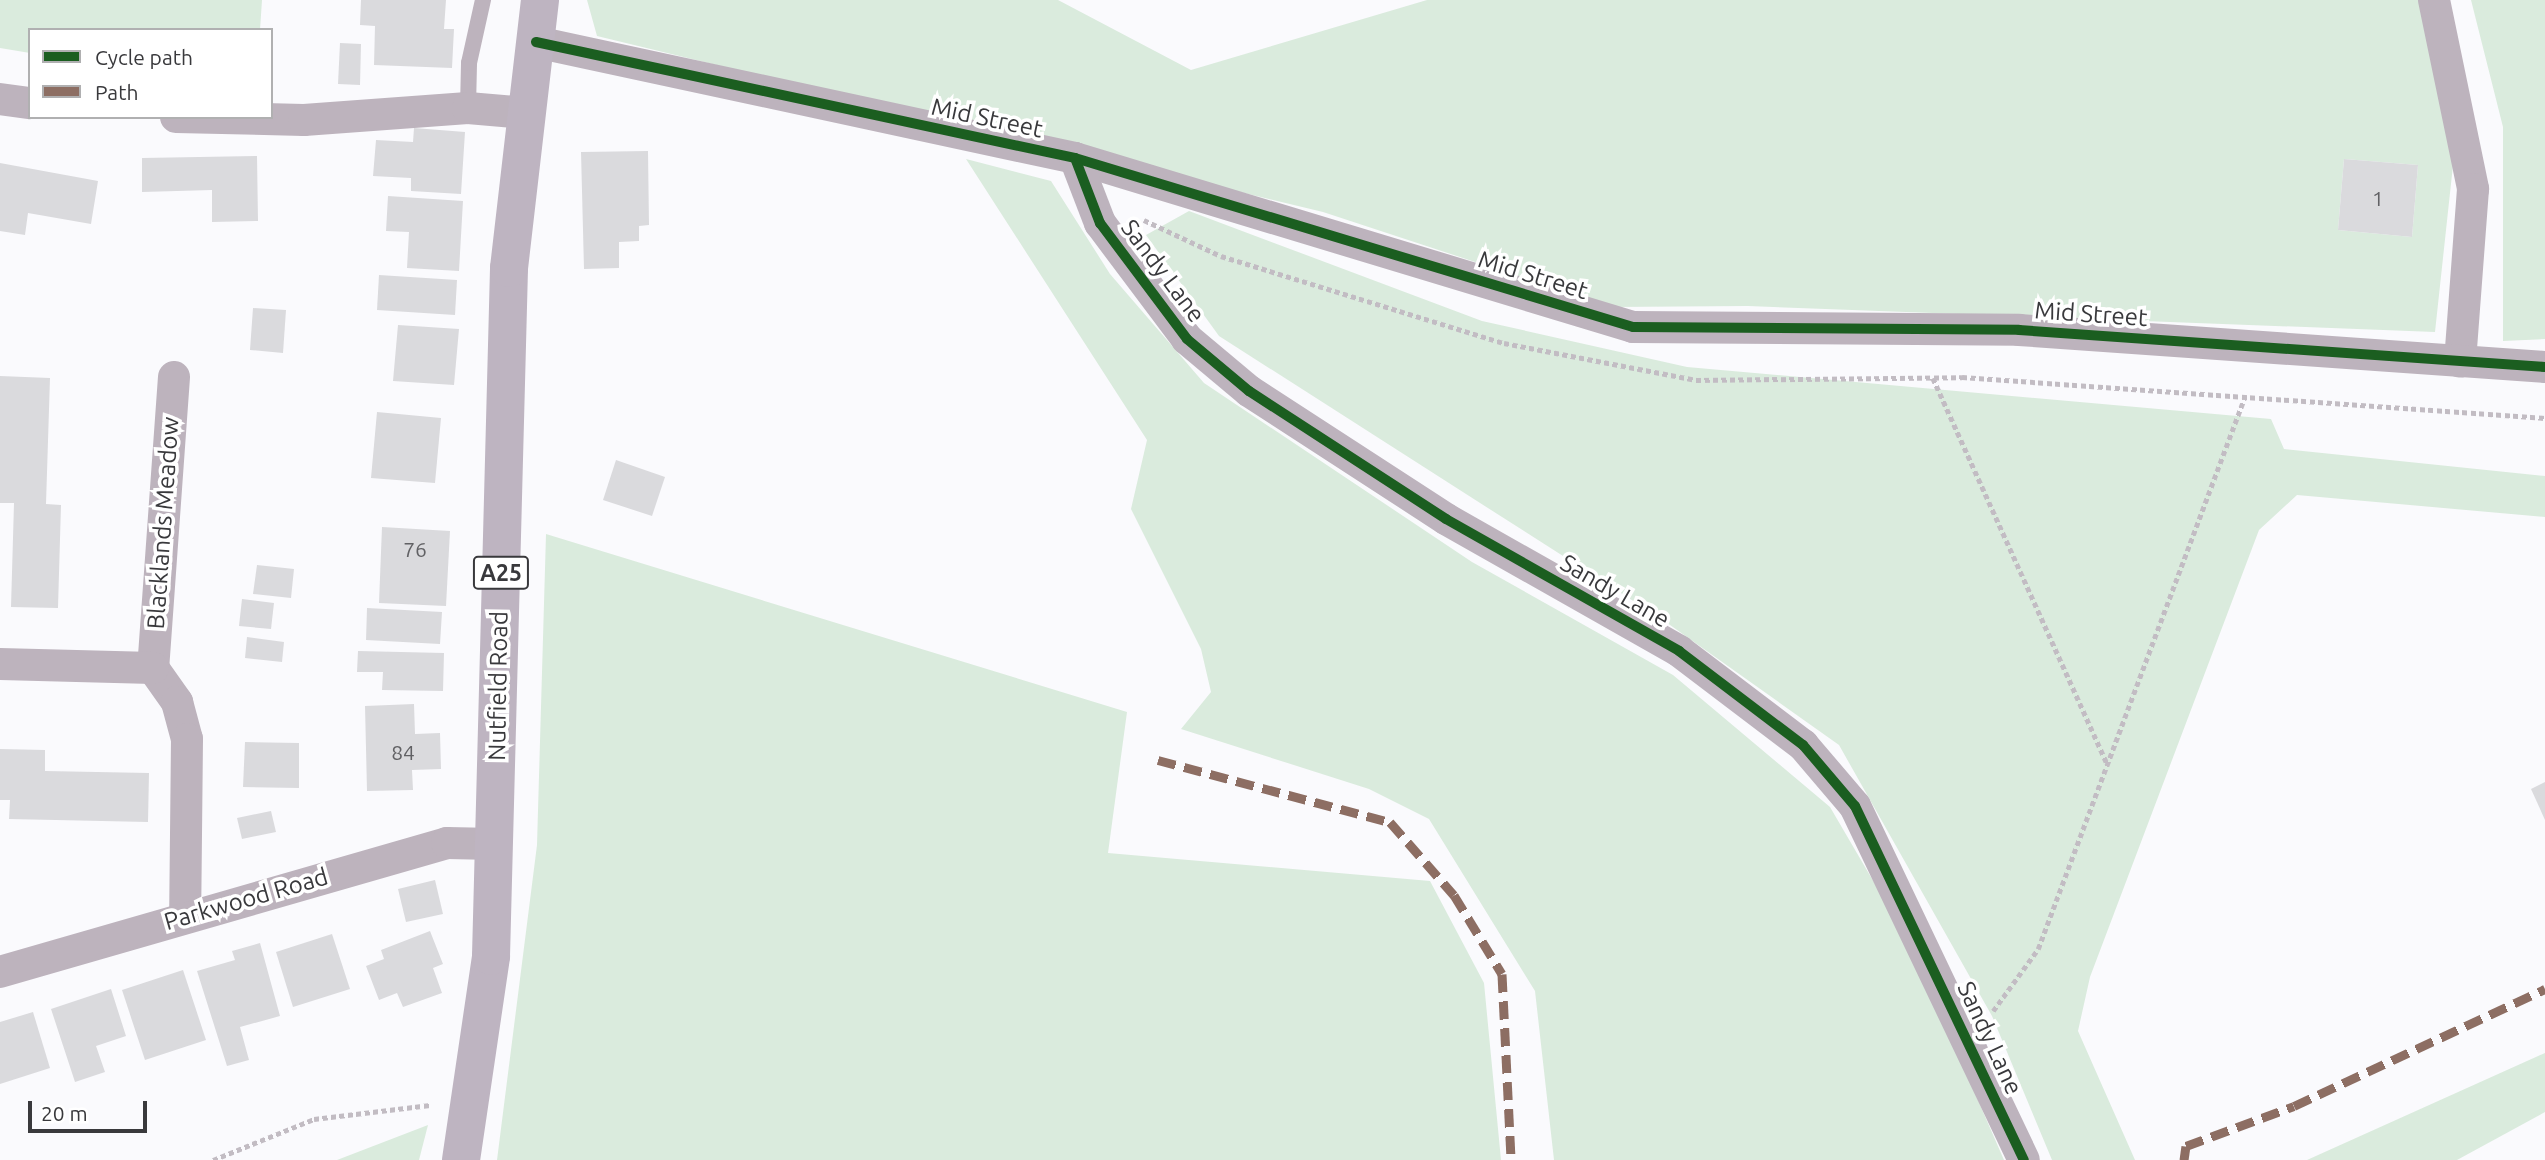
<!DOCTYPE html>
<style>
body{margin:0}
#map{position:relative;width:2545px;height:1160px;overflow:hidden;background:#fafafd;font-family:Ubuntu,sans-serif}
div>[style]{position:absolute}
.green>*{inset:0;background:#daebdd}
.building>*{inset:0;background:#dadadd}
.path>*{height:4.5px;margin-top:-2.25px;transform-origin:0;background:repeating-linear-gradient(90deg,#c2bcc3 0 5px,transparent 0 8.5px)}
.lane>*{height:16px;margin:-8px;padding:0 8px;transform-origin:8px;border-radius:8px;background:#bdb3bd}
.street>*{height:32px;margin:-16px;padding:0 16px;transform-origin:16px;border-radius:16px;background:#bdb3bd}
.primary>*{height:38px;margin:-19px;padding:0 19px;transform-origin:19px;border-radius:19px;background:#beb4c1}
.quiet>*{height:9px;margin-top:-4.5px;transform-origin:0;background:repeating-linear-gradient(90deg,#8d6e63 0 18px,transparent 0 27px)}
.cycleway>*{height:10px;margin:-5px;padding:0 5px;transform-origin:5px;border-radius:5px;background:#1b5e20}
span{translate:-50% -50%;white-space:nowrap;text-align:center;line-height:1.15;-webkit-text-stroke:7px #fff;paint-order:stroke}
.number-label{font-size:21px;color:#616164}
.number-label span{-webkit-text-stroke-width:0}
.shield-label span{padding:2px 5px;background:#fff;border:2px solid;border-radius:5px;-webkit-text-stroke-width:0}
.shield-label{font-size:23px;color:#39393c;font-weight:700}
.street-label{font-size:24px;color:#39393c}
.legend{position:absolute;left:28px;top:28px;width:245px;height:91px;box-sizing:border-box;background:#fff;border:2px solid #b0b0b1;margin:0;padding:9px 12px;list-style:none;font-size:21px;color:#39393c}
.legend li{display:flex;align-items:center;gap:14px;height:35px}
.legend b{width:35px;border:2px solid #b0b0b1}
.scale{position:absolute;left:28px;top:1101px;width:119px;height:32px;box-sizing:border-box;border:4px solid #39393c;border-top:0;padding-left:9px;font-size:21px;line-height:24px;white-space:nowrap;color:#39393c;-webkit-text-stroke:5px #fff;paint-order:stroke}
</style>
<div id="map">
<div class="green">
<i style="clip-path:polygon(0 0,262px 0,260px 30px,30px 30px,30px 53px,0 48px)"></i>
<i style="clip-path:polygon(evenodd,587px 0,1058px 0,1191px 70px,1427px 0,2420px 0,2454px 156px,2435px 332px,1748px 306px,1612px 307px,1323px 212px,597px 36px,587px 0,2344px 159px,2418px 165px,2412px 237px,2338px 230px,2344px 159px)"></i>
<i style="clip-path:polygon(2471px 0,2545px 0,2545px 339px,2503px 341px,2503px 127px)"></i>
<i style="clip-path:polygon(966px 159px,1051px 181px,1110px 274px,1204px 383px,1472px 562px,1673px 675px,1830px 807px,1910px 944px,2004px 1160px,1554px 1160px,1535px 991px,1429px 819px,1369px 789px,1181px 729px,1211px 692px,1201px 649px,1131px 509px,1147px 440px)"></i>
<i style="clip-path:polygon(1189px 211px,1482px 321px,1687px 367px,2271px 419px,2284px 449px,2545px 476px,2545px 517px,2297px 495px,2259px 530px,2090px 977px,2078px 1031px,2135px 1160px,2052px 1160px,1992px 1016px,1839px 745px,1663px 620px,1219px 336px,1146px 235px)"></i>
<i style="clip-path:polygon(546px 534px,1127px 712px,1108px 853px,1430px 881px,1484px 983px,1501px 1160px,497px 1160px,537px 845px)"></i>
<i style="clip-path:polygon(2545px 1053px,2545px 1112px,2457px 1160px,2307px 1160px)"></i>
<i style="clip-path:polygon(428px 1125px,419px 1160px,337px 1160px)"></i>
</div>
<div class="building">
<i style="clip-path:polygon(361px 0,446px 0,444px 29px,454px 29px,452px 68px,374px 65px,375px 26px,360px 25px)"></i>
<i style="clip-path:polygon(340px 43px,361px 44px,360px 85px,338px 84px)"></i>
<i style="clip-path:polygon(414px 128px,465px 132px,461px 194px,411px 191px,411px 178px,373px 176px,376px 140px,413px 142px)"></i>
<i style="clip-path:polygon(648px 151px,649px 225px,639px 226px,639px 241px,619px 242px,619px 268px,584px 269px,581px 152px)"></i>
<i style="clip-path:polygon(257px 156px,258px 221px,212px 222px,212px 190px,142px 192px,142px 158px)"></i>
<i style="clip-path:polygon(2344px 159px,2418px 165px,2412px 237px,2338px 230px)"></i>
<i style="clip-path:polygon(0 163px,98px 181px,91px 224px,28px 213px,25px 235px,0 231px)"></i>
<i style="clip-path:polygon(388px 196px,463px 201px,459px 271px,407px 268px,409px 232px,386px 231px)"></i>
<i style="clip-path:polygon(379px 275px,457px 280px,455px 315px,377px 310px)"></i>
<i style="clip-path:polygon(253px 308px,286px 310px,283px 353px,250px 350px)"></i>
<i style="clip-path:polygon(398px 325px,459px 329px,454px 385px,393px 381px)"></i>
<i style="clip-path:polygon(0 376px,50px 378px,46px 504px,61px 505px,58px 608px,11px 607px,14px 503px,0 503px)"></i>
<i style="clip-path:polygon(377px 412px,441px 418px,435px 483px,371px 478px)"></i>
<i style="clip-path:polygon(616px 460px,665px 477px,652px 516px,603px 500px)"></i>
<i style="clip-path:polygon(382px 527px,450px 531px,446px 606px,379px 603px)"></i>
<i style="clip-path:polygon(257px 565px,294px 569px,291px 598px,253px 594px)"></i>
<i style="clip-path:polygon(242px 599px,274px 603px,271px 629px,239px 626px)"></i>
<i style="clip-path:polygon(367px 608px,442px 612px,440px 644px,366px 640px)"></i>
<i style="clip-path:polygon(247px 637px,284px 642px,282px 662px,245px 658px)"></i>
<i style="clip-path:polygon(358px 651px,444px 653px,443px 691px,382px 690px,383px 672px,357px 672px)"></i>
<i style="clip-path:polygon(414px 704px,415px 734px,440px 733px,441px 769px,412px 770px,413px 790px,367px 791px,365px 706px)"></i>
<i style="clip-path:polygon(245px 742px,299px 743px,299px 788px,243px 787px)"></i>
<i style="clip-path:polygon(0 749px,45px 750px,45px 771px,149px 773px,148px 822px,9px 819px,10px 800px,0 800px)"></i>
<i style="clip-path:polygon(2545px 782px,2545px 820px,2531px 789px)"></i>
<i style="clip-path:polygon(271px 811px,276px 832px,242px 839px,237px 818px)"></i>
<i style="clip-path:polygon(435px 880px,443px 914px,406px 922px,398px 889px)"></i>
<i style="clip-path:polygon(430px 931px,443px 964px,433px 968px,442px 993px,403px 1007px,397px 993px,379px 1000px,366px 966px,384px 959px,381px 950px)"></i>
<i style="clip-path:polygon(332px 934px,350px 989px,293px 1007px,276px 952px)"></i>
<i style="clip-path:polygon(260px 943px,280px 1016px,240px 1027px,249px 1060px,227px 1066px,197px 971px,235px 960px,232px 951px)"></i>
<i style="clip-path:polygon(183px 970px,206px 1040px,145px 1060px,122px 990px)"></i>
<i style="clip-path:polygon(111px 989px,126px 1036px,96px 1046px,105px 1072px,75px 1082px,51px 1009px)"></i>
<i style="clip-path:polygon(33px 1012px,50px 1068px,0 1084px,0 1022px)"></i>
</div>
<div class="path">
<i style="left:1144px;top:220px;width:85px;rotate:25.1deg"></i>
<i style="left:1221px;top:256px;width:296px;rotate:17.1deg"></i>
<i style="left:1504px;top:343px;width:196px;rotate:10.9deg"></i>
<i style="left:1696px;top:380px;width:266px;rotate:-0.6deg"></i>
<i style="left:1962px;top:377px;width:584px;rotate:4.02deg"></i>
<i style="left:1933px;top:378px;width:423px;rotate:65.7deg"></i>
<i style="left:1993px;top:1011px;width:77px;rotate:-54deg"></i>
<i style="left:2038px;top:949px;width:587px;rotate:-69.47deg"></i>
<i style="left:213px;top:1160px;width:109px;rotate:-22.1deg"></i>
<i style="left:314px;top:1119px;width:117px;rotate:-6.9deg"></i>
</div>
<div class="lane">
<i style="left:468px;top:108px;width:45px;rotate:-88.7deg"></i>
<i style="left:469px;top:63px;width:65px;rotate:-77.5deg"></i>
</div>
<div class="street">
<i style="left:2434px;top:0;width:193px;rotate:78.3deg"></i>
<i style="left:2473px;top:189px;width:173px;rotate:94.3deg"></i>
<i style="left:536px;top:42px;width:551px;rotate:12.15deg"></i>
<i style="left:1075px;top:158px;width:583px;rotate:16.85deg"></i>
<i style="left:1633px;top:327px;width:386px;rotate:0.4deg"></i>
<i style="left:2019px;top:330px;width:527px;rotate:4.02deg"></i>
<i style="left:0;top:99px;width:30px;rotate:8deg"></i>
<i style="left:176px;top:117px;width:128px;rotate:1.3deg"></i>
<i style="left:304px;top:120px;width:164px;rotate:-4.2deg"></i>
<i style="left:468px;top:108px;width:58px;rotate:4.9deg"></i>
<i style="left:1075px;top:158px;width:70px;rotate:69deg"></i>
<i style="left:1100px;top:223px;width:145px;rotate:53.1deg"></i>
<i style="left:1187px;top:339px;width:81px;rotate:40deg"></i>
<i style="left:1249px;top:391px;width:235px;rotate:33deg"></i>
<i style="left:1446px;top:519px;width:268px;rotate:29.5deg"></i>
<i style="left:1679px;top:651px;width:156px;rotate:37.2deg"></i>
<i style="left:1803px;top:745px;width:80px;rotate:49.6deg"></i>
<i style="left:1855px;top:806px;width:392px;rotate:64.5deg"></i>
<i style="left:174px;top:377px;width:292px;rotate:94.1deg"></i>
<i style="left:153px;top:668px;width:42px;rotate:54.8deg"></i>
<i style="left:177px;top:702px;width:38px;rotate:75deg"></i>
<i style="left:187px;top:739px;width:177px;rotate:90.6deg"></i>
<i style="left:0;top:664px;width:153px;rotate:1.5deg"></i>
<i style="left:0;top:972px;width:465px;rotate:-16.1deg"></i>
<i style="left:447px;top:843px;width:48px;rotate:1.2deg"></i>
</div>
<div class="primary">
<i style="left:461px;top:1160px;width:206px;rotate:-81.6deg"></i>
<i style="left:491px;top:956px;width:688px;rotate:-88.5deg"></i>
<i style="left:509px;top:268px;width:270px;rotate:-83.4deg"></i>
</div>
<div class="quiet">
<i style="left:1158px;top:760px;width:240px;rotate:15deg"></i>
<i style="left:1390px;top:822px;width:97px;rotate:48.8deg"></i>
<i style="left:1454px;top:895px;width:92px;rotate:58.7deg"></i>
<i style="left:1502px;top:974px;width:186px;rotate:87.2deg"></i>
<i style="left:2184px;top:1160px;width:14px;rotate:-82deg"></i>
<i style="left:2186px;top:1146px;width:115px;rotate:-20.3deg"></i>
<i style="left:2294px;top:1106px;width:277px;rotate:-25deg"></i>
</div>
<div class="cycleway">
<i style="left:536px;top:42px;width:551px;rotate:12.15deg"></i>
<i style="left:1075px;top:158px;width:583px;rotate:16.85deg"></i>
<i style="left:1633px;top:327px;width:386px;rotate:0.4deg"></i>
<i style="left:2019px;top:330px;width:527px;rotate:4.02deg"></i>
<i style="left:1075px;top:158px;width:70px;rotate:69deg"></i>
<i style="left:1100px;top:223px;width:145px;rotate:53.1deg"></i>
<i style="left:1187px;top:339px;width:81px;rotate:40deg"></i>
<i style="left:1249px;top:391px;width:235px;rotate:33deg"></i>
<i style="left:1446px;top:519px;width:268px;rotate:29.5deg"></i>
<i style="left:1679px;top:651px;width:156px;rotate:37.2deg"></i>
<i style="left:1803px;top:745px;width:80px;rotate:49.6deg"></i>
<i style="left:1855px;top:806px;width:392px;rotate:64.5deg"></i>
</div>
<div class="number-label">
<span style="left:2378px;top:198px">1</span>
<span style="left:415px;top:549px">76</span>
<span style="left:403px;top:752px">84</span>
</div>
<div class="shield-label">
<span style="left:501px;top:573px">A25</span>
</div>
<div class="street-label">
<span style="left:987px;top:118px;rotate:12deg">Mid Street</span>
<span style="left:1163px;top:271px;rotate:53deg">Sandy Lane</span>
<span style="left:1533px;top:275px;rotate:17deg">Mid Street</span>
<span style="left:2091px;top:314px;rotate:4deg">Mid Street</span>
<span style="left:163px;top:523px;rotate:-86deg">Blacklands Meadow</span>
<span style="left:1615px;top:591px;rotate:30deg">Sandy Lane</span>
<span style="left:498px;top:686px;rotate:-89deg">Nutfield Road</span>
<span style="left:246px;top:899px;rotate:-16deg">Parkwood Road</span>
<span style="left:1990px;top:1038px;rotate:65deg">Sandy Lane</span>
</div>
<ul class="legend">
<li><b style="height:9px;background:#1b5e20"></b>Cycle path</li>
<li><b style="height:9px;background:#8d6e63"></b>Path</li>
</ul>
<div class="scale">20 m</div>
</div>
